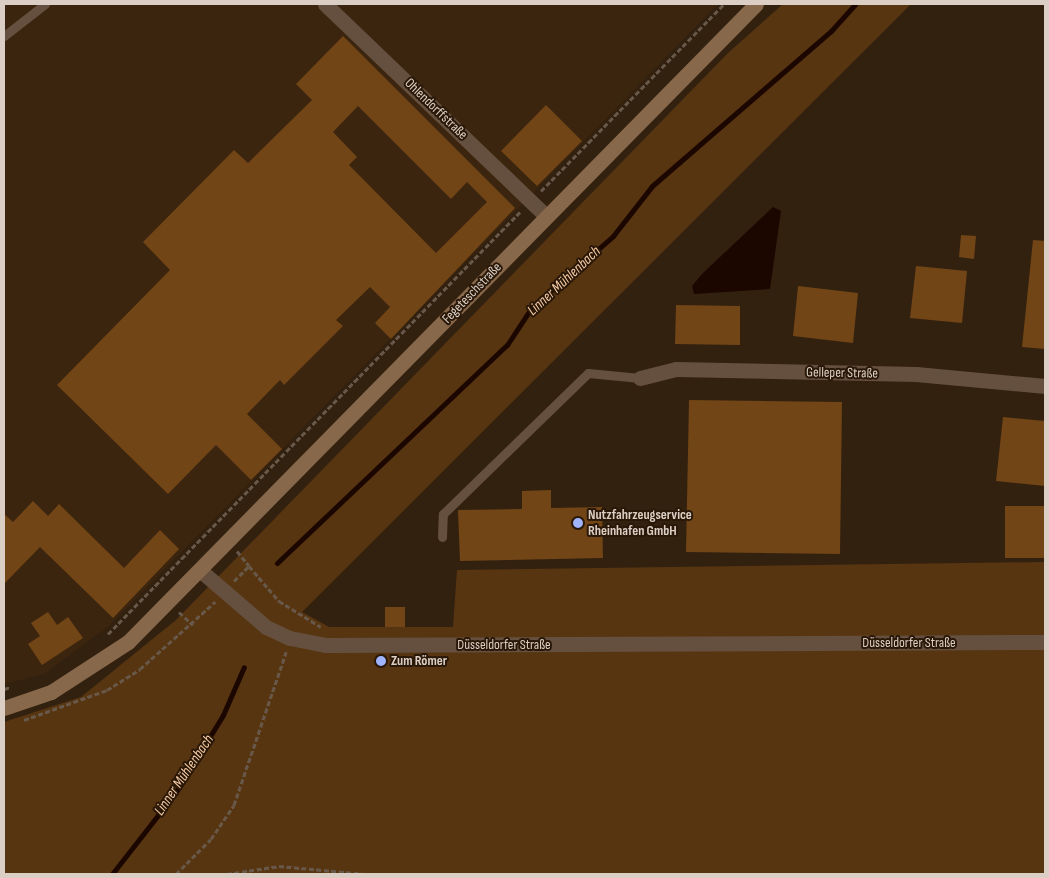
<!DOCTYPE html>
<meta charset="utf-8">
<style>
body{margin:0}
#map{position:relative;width:1049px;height:878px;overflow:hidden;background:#332110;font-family:"Sofia Sans Condensed",sans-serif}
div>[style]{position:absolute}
.built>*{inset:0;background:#3c250e}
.green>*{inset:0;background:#583511}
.water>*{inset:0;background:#1b0600}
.stream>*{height:5px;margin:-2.5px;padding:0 2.5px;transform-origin:2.5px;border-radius:2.5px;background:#1b0600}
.building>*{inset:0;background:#714515}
.path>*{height:3px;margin-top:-1.5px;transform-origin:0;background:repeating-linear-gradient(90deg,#685849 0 5px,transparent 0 7.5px)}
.lane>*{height:9px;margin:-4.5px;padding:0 4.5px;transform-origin:4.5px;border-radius:4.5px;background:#65503f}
.street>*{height:15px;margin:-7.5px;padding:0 7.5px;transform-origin:7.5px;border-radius:7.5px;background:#65503f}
.secondary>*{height:15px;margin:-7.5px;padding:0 7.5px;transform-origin:7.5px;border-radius:7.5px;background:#88684b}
.dots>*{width:14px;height:14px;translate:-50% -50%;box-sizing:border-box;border:2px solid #291707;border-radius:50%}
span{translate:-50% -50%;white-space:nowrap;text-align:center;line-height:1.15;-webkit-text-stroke:4px #291707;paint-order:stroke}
.street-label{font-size:14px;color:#dbcfc5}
.poi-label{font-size:14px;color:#dbcfc5;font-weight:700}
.left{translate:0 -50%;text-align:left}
.water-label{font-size:15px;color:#f7cca6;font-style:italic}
.frame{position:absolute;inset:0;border:5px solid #dbcfc5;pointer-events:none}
</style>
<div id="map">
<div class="built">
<i style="clip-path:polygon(4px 4px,718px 4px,109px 626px,44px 674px,4px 684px)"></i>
</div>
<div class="green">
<i style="clip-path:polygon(783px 4px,911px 4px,302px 612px,329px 627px,453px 627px,457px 570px,1045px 562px,1045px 874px,4px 874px,4px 722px,81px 697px,176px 620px,728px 53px)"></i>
</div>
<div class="water">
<i style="clip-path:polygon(773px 207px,781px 211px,770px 289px,694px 294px,692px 286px,702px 274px)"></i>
</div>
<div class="stream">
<i style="left:277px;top:563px;width:317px;rotate:-43.5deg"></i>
<i style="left:507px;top:345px;width:45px;rotate:-56.7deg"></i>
<i style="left:532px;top:307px;width:108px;rotate:-41.2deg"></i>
<i style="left:613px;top:236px;width:63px;rotate:-52deg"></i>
<i style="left:652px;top:186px;width:237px;rotate:-40.9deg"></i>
<i style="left:831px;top:31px;width:36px;rotate:-48deg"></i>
<i style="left:112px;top:874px;width:104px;rotate:-52deg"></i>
<i style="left:176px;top:792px;width:90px;rotate:-58.6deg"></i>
<i style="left:223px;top:715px;width:52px;rotate:-66.4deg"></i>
</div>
<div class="building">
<i style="clip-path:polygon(evenodd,343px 36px,515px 208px,391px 339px,375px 323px,390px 307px,370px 287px,336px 320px,343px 326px,284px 385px,280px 380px,247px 414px,282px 449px,251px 480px,216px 445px,168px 494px,57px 385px,170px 270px,143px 242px,234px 150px,248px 163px,312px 100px,296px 84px,343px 36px,358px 106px,451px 199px,467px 182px,487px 202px,436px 253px,349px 165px,357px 157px,333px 132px,358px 106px)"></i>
<i style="clip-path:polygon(546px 105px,582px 141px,537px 186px,501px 151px)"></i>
<i style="clip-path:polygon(961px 235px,976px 236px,974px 259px,959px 257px)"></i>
<i style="clip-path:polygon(1033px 240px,1045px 241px,1045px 349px,1022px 347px)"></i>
<i style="clip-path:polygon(916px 266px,967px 271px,962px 323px,910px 318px)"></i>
<i style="clip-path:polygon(798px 286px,858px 293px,853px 343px,793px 336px)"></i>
<i style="clip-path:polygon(676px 305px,740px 306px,740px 345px,675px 344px)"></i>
<i style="clip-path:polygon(689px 400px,842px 402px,840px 554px,686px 552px)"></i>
<i style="clip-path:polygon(1003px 417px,1045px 421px,1045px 486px,996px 481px)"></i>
<i style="clip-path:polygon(551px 490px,551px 508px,602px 507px,603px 558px,460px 561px,458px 510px,522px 509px,522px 491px)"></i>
<i style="clip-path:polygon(33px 501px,48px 516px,59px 504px,124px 568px,160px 530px,179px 549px,113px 618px,40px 547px,4px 584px,4px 514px,13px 522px)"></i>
<i style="clip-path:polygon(1005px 506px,1045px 506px,1045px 558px,1005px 558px)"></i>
<i style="clip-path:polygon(385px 607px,405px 607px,405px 627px,385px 627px)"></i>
<i style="clip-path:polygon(48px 612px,57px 625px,68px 617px,83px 638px,42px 665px,28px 644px,40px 636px,31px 623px)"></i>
</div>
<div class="path">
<i style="left:541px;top:191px;width:262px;rotate:-45.6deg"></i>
<i style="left:237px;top:551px;width:19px;rotate:51deg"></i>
<i style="left:234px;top:581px;width:21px;rotate:-45deg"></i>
<i style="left:249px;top:566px;width:46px;rotate:49.4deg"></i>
<i style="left:279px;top:601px;width:49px;rotate:31.8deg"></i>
<i style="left:179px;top:612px;width:19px;rotate:43deg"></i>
<i style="left:108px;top:634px;width:591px;rotate:-45.69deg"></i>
<i style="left:4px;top:689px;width:7px;rotate:-16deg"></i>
<i style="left:24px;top:720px;width:88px;rotate:-19.9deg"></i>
<i style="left:107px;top:690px;width:39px;rotate:-32deg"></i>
<i style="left:140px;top:669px;width:101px;rotate:-41.8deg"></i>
<i style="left:176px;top:874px;width:49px;rotate:-45deg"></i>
<i style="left:211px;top:839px;width:41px;rotate:-55.9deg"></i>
<i style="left:234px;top:805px;width:162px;rotate:-71.2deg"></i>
<i style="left:227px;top:874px;width:53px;rotate:-8.7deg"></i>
<i style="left:279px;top:866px;width:87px;rotate:5.3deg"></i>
</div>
<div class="lane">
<i style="left:4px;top:36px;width:52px;rotate:-38deg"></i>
<i style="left:442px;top:537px;width:23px;rotate:-88deg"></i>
<i style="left:443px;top:514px;width:202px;rotate:-44.2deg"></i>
<i style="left:588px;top:373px;width:52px;rotate:5.5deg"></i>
</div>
<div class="street">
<i style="left:325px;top:4px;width:306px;rotate:43.8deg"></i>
<i style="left:640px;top:378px;width:37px;rotate:-14deg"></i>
<i style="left:676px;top:369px;width:240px;rotate:1.2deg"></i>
<i style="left:916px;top:374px;width:130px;rotate:5.3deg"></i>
<i style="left:201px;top:571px;width:86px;rotate:40.7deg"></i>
<i style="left:266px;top:627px;width:26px;rotate:25deg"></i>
<i style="left:290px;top:638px;width:37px;rotate:11deg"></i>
<i style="left:326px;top:645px;width:719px;rotate:-0.24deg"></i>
</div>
<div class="secondary">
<i style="left:4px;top:708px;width:50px;rotate:-18.8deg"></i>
<i style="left:51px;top:692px;width:92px;rotate:-33deg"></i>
<i style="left:128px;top:642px;width:895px;rotate:-45.45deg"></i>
</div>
<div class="dots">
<i style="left:578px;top:523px;background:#a0b3fd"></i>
<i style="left:381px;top:661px;background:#a0b3fd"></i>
</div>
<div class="street-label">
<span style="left:436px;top:109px;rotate:44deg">Ohlendorffstraße</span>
<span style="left:472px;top:293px;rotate:-46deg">Fegeteschstraße</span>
<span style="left:842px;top:373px;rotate:1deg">Gelleper Straße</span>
<span style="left:909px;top:643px">Düsseldorfer Straße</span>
<span style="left:504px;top:645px">Düsseldorfer Straße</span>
</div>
<div class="poi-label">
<span class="left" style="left:588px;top:523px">Nutzfahrzeugservice<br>Rheinhafen GmbH</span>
<span class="left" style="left:391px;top:661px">Zum Römer</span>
</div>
<div class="water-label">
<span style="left:564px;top:281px;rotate:-43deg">Linner Mühlenbach</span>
<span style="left:184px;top:775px;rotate:-56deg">Linner Mühlenbach</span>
</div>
<div class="frame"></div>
</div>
